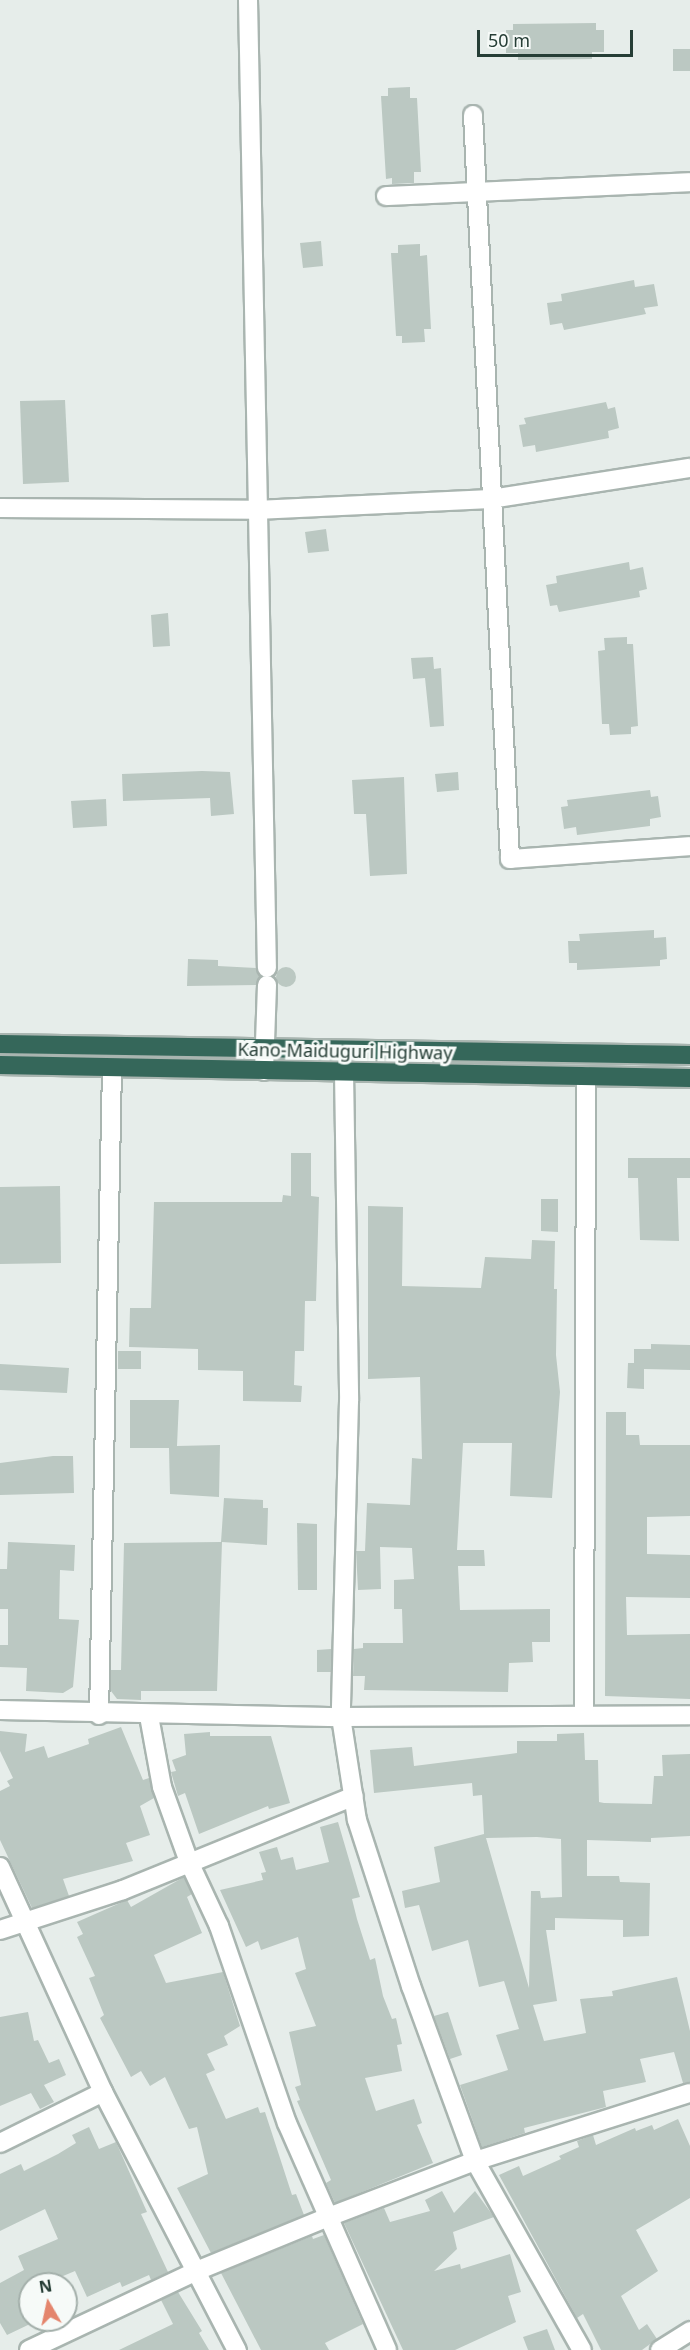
<!DOCTYPE html>
<style>
body{margin:0}
#map{position:relative;width:690px;height:2350px;overflow:hidden;background:#e6edea;font-family:"Noto Sans",sans-serif}
div>[style]{position:absolute}
.building>*{inset:0;background:#bbc8c2}
.round{border-radius:50%}
.roads{filter:drop-shadow(2px 0 #a9b5b0) drop-shadow(-2px 0 #a9b5b0) drop-shadow(0 2px #a9b5b0) drop-shadow(0 -2px #a9b5b0)}
.minor>*{height:18px;margin:-9px;padding:0 9px;transform-origin:9px;border-radius:9px;background:#fff}
.highway>*{height:18px;margin:-9px;padding:0 9px;transform-origin:9px;border-radius:9px;background:#35675a}
span{translate:-50% -50%;white-space:nowrap;text-align:center;line-height:1.15;-webkit-text-stroke:6px #f6faf8;paint-order:stroke}
.street-label{font-size:18px;color:#263e36}
.north{position:absolute;left:18px;top:2272px;width:60px;height:60px;box-sizing:border-box;background:#f6faf8;border:2px solid #a3afaa;border-radius:50%;rotate:351deg;font-size:16px;font-weight:700;line-height:24px;text-align:center;color:#263e36}
.north::after{content:'';display:block;margin:auto;width:21px;height:27px;background:#e4856d;clip-path:polygon(50% 0,100% 100%,50% 72%,0 100%)}
.scale{position:absolute;left:477px;top:30px;width:156px;height:27px;box-sizing:border-box;border:3px solid #263e36;border-top:0;padding-left:8px;font-size:18px;line-height:21px;white-space:nowrap;color:#263e36;-webkit-text-stroke:4px #f6faf8;paint-order:stroke}
</style>
<div id="map">
<div class="building">
<i style="clip-path:polygon(596px 23px,596px 30px,604px 30px,604px 52px,592px 52px,592px 59px,518px 60px,518px 53px,506px 53px,506px 30px,513px 30px,513px 24px)"></i>
<i style="clip-path:polygon(673px 49px,690px 49px,690px 71px,673px 71px)"></i>
<i style="clip-path:polygon(410px 87px,410px 98px,417px 98px,421px 172px,414px 172px,414px 183px,392px 184px,392px 178px,386px 179px,381px 96px,388px 96px,388px 88px)"></i>
<i style="clip-path:polygon(321px 241px,323px 266px,303px 268px,300px 243px)"></i>
<i style="clip-path:polygon(420px 244px,420px 256px,427px 255px,431px 329px,424px 329px,425px 342px,402px 343px,402px 336px,396px 336px,391px 253px,398px 253px,398px 245px)"></i>
<i style="clip-path:polygon(634px 280px,635px 287px,654px 284px,658px 306px,644px 308px,646px 314px,564px 330px,562px 323px,550px 325px,547px 303px,562px 301px,561px 294px)"></i>
<i style="clip-path:polygon(65px 400px,69px 482px,23px 484px,20px 401px)"></i>
<i style="clip-path:polygon(606px 402px,608px 409px,615px 407px,619px 428px,608px 431px,609px 438px,536px 452px,535px 445px,523px 447px,519px 425px,526px 424px,524px 418px)"></i>
<i style="clip-path:polygon(326px 529px,329px 551px,308px 553px,305px 532px)"></i>
<i style="clip-path:polygon(629px 562px,630px 570px,643px 567px,647px 589px,639px 591px,640px 597px,559px 612px,557px 605px,550px 606px,546px 585px,557px 583px,556px 576px)"></i>
<i style="clip-path:polygon(168px 613px,170px 646px,153px 647px,151px 615px)"></i>
<i style="clip-path:polygon(627px 637px,627px 644px,633px 644px,638px 726px,631px 727px,631px 734px,610px 735px,609px 724px,602px 724px,598px 651px,605px 650px,604px 638px)"></i>
<i style="clip-path:polygon(433px 657px,434px 669px,441px 668px,444px 726px,430px 727px,425px 678px,413px 679px,411px 658px)"></i>
<i style="clip-path:polygon(202px 771px,230px 772px,234px 814px,211px 816px,210px 798px,123px 801px,122px 774px)"></i>
<i style="clip-path:polygon(458px 772px,459px 790px,437px 792px,435px 774px)"></i>
<i style="clip-path:polygon(404px 777px,407px 874px,370px 876px,366px 814px,354px 814px,352px 780px)"></i>
<i style="clip-path:polygon(650px 790px,651px 797px,658px 796px,661px 817px,650px 819px,650px 826px,577px 835px,576px 827px,564px 829px,561px 807px,568px 806px,567px 800px)"></i>
<i style="clip-path:polygon(106px 799px,107px 826px,73px 828px,71px 801px)"></i>
<i style="clip-path:polygon(654px 930px,654px 938px,666px 937px,667px 959px,660px 960px,660px 966px,577px 970px,577px 963px,569px 963px,568px 941px,580px 941px,579px 934px)"></i>
<i style="clip-path:polygon(188px 959px,218px 960px,218px 966px,256px 968px,260px 977px,256px 985px,187px 986px)"></i>
<i class="round" style="left:276px;top:967px;width:20px;height:20px"></i>
<i style="clip-path:polygon(291px 1153px,311px 1153px,311px 1196px,319px 1197px,316px 1301px,305px 1301px,304px 1351px,295px 1351px,294px 1385px,302px 1386px,301px 1402px,243px 1401px,243px 1371px,198px 1370px,198px 1349px,129px 1347px,130px 1308px,151px 1308px,154px 1202px,282px 1202px,283px 1195px,291px 1196px)"></i>
<i style="clip-path:polygon(628px 1158px,690px 1158px,690px 1178px,677px 1178px,679px 1241px,640px 1240px,638px 1178px,628px 1178px)"></i>
<i style="clip-path:polygon(60px 1186px,61px 1263px,0 1264px,0 1187px)"></i>
<i style="clip-path:polygon(541px 1199px,558px 1199px,558px 1232px,541px 1231px)"></i>
<i style="clip-path:polygon(368px 1206px,403px 1207px,402px 1286px,481px 1288px,485px 1257px,531px 1259px,532px 1240px,555px 1241px,554px 1289px,557px 1289px,556px 1355px,560px 1392px,552px 1498px,510px 1496px,512px 1443px,463px 1443px,457px 1550px,484px 1550px,485px 1566px,458px 1566px,460px 1610px,550px 1609px,550px 1642px,532px 1642px,533px 1662px,509px 1663px,508px 1692px,364px 1690px,365px 1676px,353px 1676px,354px 1649px,363px 1648px,363px 1643px,403px 1643px,402px 1609px,394px 1609px,394px 1580px,414px 1579px,412px 1548px,380px 1547px,381px 1589px,358px 1590px,356px 1551px,365px 1551px,367px 1503px,410px 1505px,412px 1458px,422px 1459px,420px 1377px,368px 1379px)"></i>
<i style="clip-path:polygon(651px 1344px,690px 1345px,690px 1370px,644px 1369px,644px 1389px,627px 1388px,628px 1363px,634px 1363px,634px 1349px,651px 1349px)"></i>
<i style="clip-path:polygon(118px 1351px,141px 1351px,141px 1369px,118px 1369px)"></i>
<i style="clip-path:polygon(0 1364px,69px 1368px,67px 1393px,0 1390px)"></i>
<i style="clip-path:polygon(130px 1400px,179px 1400px,177px 1446px,220px 1445px,219px 1497px,170px 1494px,169px 1448px,130px 1448px)"></i>
<i style="clip-path:polygon(606px 1412px,626px 1412px,626px 1435px,639px 1435px,640px 1445px,690px 1445px,690px 1516px,647px 1517px,647px 1554px,690px 1555px,690px 1598px,626px 1597px,627px 1635px,690px 1634px,690px 1699px,605px 1696px)"></i>
<i style="clip-path:polygon(53px 1456px,73px 1456px,74px 1493px,0 1495px,0 1463px)"></i>
<i style="clip-path:polygon(224px 1498px,263px 1500px,263px 1508px,268px 1508px,267px 1545px,222px 1542px,217px 1691px,141px 1691px,141px 1700px,117px 1699px,111px 1691px,111px 1670px,121px 1670px,124px 1543px,221px 1542px)"></i>
<i style="clip-path:polygon(297px 1523px,317px 1524px,317px 1590px,298px 1590px)"></i>
<i style="clip-path:polygon(8px 1542px,75px 1545px,74px 1571px,60px 1570px,59px 1619px,79px 1620px,73px 1687px,63px 1693px,26px 1691px,27px 1668px,0 1667px,0 1645px,8px 1645px,8px 1609px,0 1609px,0 1569px,7px 1569px)"></i>
<i style="clip-path:polygon(331px 1649px,331px 1672px,317px 1672px,317px 1650px)"></i>
<i style="clip-path:polygon(121px 1727px,143px 1780px,149px 1778px,154px 1798px,140px 1806px,150px 1835px,126px 1843px,133px 1861px,63px 1879px,69px 1896px,32px 1908px,0 1840px,0 1791px,10px 1786px,7px 1781px,13px 1778px,0 1751px,0 1731px,27px 1734px,25px 1752px,44px 1746px,48px 1758px,89px 1744px,88px 1739px)"></i>
<i style="clip-path:polygon(210px 1732px,210px 1736px,271px 1736px,290px 1803px,269px 1809px,268px 1806px,199px 1834px,185px 1793px,178px 1796px,171px 1772px,176px 1771px,172px 1760px,186px 1755px,184px 1734px)"></i>
<i style="clip-path:polygon(evenodd,584px 1733px,585px 1760px,598px 1760px,599px 1802px,604px 1803px,652px 1804px,654px 1776px,663px 1776px,662px 1755px,690px 1754px,690px 1836px,651px 1838px,651px 1842px,587px 1840px,587px 1876px,619px 1876px,620px 1882px,650px 1883px,649px 1936px,623px 1937px,623px 1920px,555px 1918px,555px 1930px,546px 1930px,557px 2001px,533px 2005px,544px 2041px,586px 2033px,580px 1999px,613px 1996px,612px 1991px,677px 1977px,690px 2031px,690px 2082px,683px 2083px,674px 2052px,640px 2059px,646px 2082px,603px 2091px,606px 2107px,524px 2128px,525px 2133px,482px 2147px,460px 2085px,508px 2070px,496px 2035px,519px 2029px,513px 2010px,504px 1981px,479px 1987px,468px 1940px,432px 1951px,419px 1905px,405px 1908px,402px 1891px,440px 1882px,434px 1847px,484px 1834px,482px 1795px,473px 1796px,472px 1783px,374px 1793px,370px 1750px,412px 1747px,414px 1766px,517px 1753px,517px 1741px,557px 1741px,557px 1734px,584px 1733px,537px 1837px,561px 1839px,562px 1897px,541px 1898px,540px 1891px,531px 1891px,529px 1988px,486px 1838px,537px 1837px)"></i>
<i style="clip-path:polygon(338px 1822px,360px 1897px,352px 1899px,357px 1919px,370px 1960px,375px 1958px,383px 1996px,392px 2019px,396px 2018px,402px 2044px,397px 2045px,402px 2071px,365px 2078px,376px 2111px,414px 2099px,422px 2123px,417px 2125px,433px 2163px,335px 2203px,326px 2183px,331px 2180px,297px 2101px,300px 2100px,295px 2087px,301px 2085px,289px 2032px,316px 2026px,295px 1973px,306px 1969px,298px 1937px,261px 1950px,258px 1941px,246px 1947px,220px 1890px,263px 1880px,261px 1873px,266px 1872px,259px 1852px,277px 1847px,281px 1860px,293px 1857px,296px 1870px,329px 1862px,320px 1827px)"></i>
<i style="clip-path:polygon(184px 1877px,192px 1894px,187px 1897px,202px 1933px,154px 1955px,166px 1983px,223px 1972px,240px 2026px,224px 2036px,228px 2045px,207px 2054px,215px 2070px,206px 2074px,226px 2119px,258px 2107px,260px 2113px,265px 2112px,292px 2195px,296px 2194px,304px 2215px,211px 2253px,177px 2188px,208px 2174px,197px 2127px,189px 2129px,165px 2077px,150px 2086px,141px 2071px,131px 2077px,100px 2018px,104px 2015px,89px 1978px,95px 1976px,77px 1937px,83px 1934px,77px 1922px,127px 1900px,131px 1907px)"></i>
<i style="clip-path:polygon(28px 2012px,34px 2041px,38px 2040px,49px 2063px,59px 2059px,66px 2075px,44px 2085px,54px 2102px,40px 2109px,31px 2093px,0 2106px,0 2017px)"></i>
<i style="clip-path:polygon(448px 2012px,462px 2055px,450px 2059px,434px 2016px)"></i>
<i style="clip-path:polygon(678px 2119px,690px 2146px,690px 2198px,636px 2230px,658px 2271px,621px 2296px,639px 2330px,647px 2324px,657px 2339px,642px 2350px,601px 2350px,583px 2314px,577px 2318px,499px 2175px,519px 2166px,523px 2176px,561px 2159px,559px 2156px,579px 2147px,577px 2141px,593px 2135px,596px 2145px,635px 2128px,636px 2131px,652px 2125px,654px 2130px)"></i>
<i style="clip-path:polygon(89px 2127px,99px 2149px,116px 2142px,147px 2212px,141px 2214px,168px 2272px,151px 2280px,149px 2275px,122px 2287px,120px 2282px,87px 2297px,75px 2271px,44px 2284px,30px 2284px,30px 2324px,7px 2335px,0 2323px,0 2283px,24px 2270px,18px 2256px,58px 2239px,45px 2209px,0 2231px,0 2174px,21px 2164px,24px 2171px,58px 2154px,76px 2143px,72px 2135px)"></i>
<i style="clip-path:polygon(442px 2191px,454px 2213px,475px 2191px,494px 2217px,453px 2232px,457px 2249px,434px 2271px,460px 2264px,461px 2269px,510px 2254px,521px 2292px,508px 2296px,516px 2322px,455px 2350px,403px 2350px,344px 2223px,384px 2208px,390px 2222px,430px 2211px,425px 2200px)"></i>
<i style="clip-path:polygon(324px 2235px,363px 2324px,325px 2343px,329px 2350px,261px 2350px,221px 2273px,312px 2236px,313px 2239px)"></i>
<i style="clip-path:polygon(178px 2292px,202px 2331px,199px 2333px,209px 2350px,119px 2350px,173px 2324px,161px 2300px)"></i>
<i style="clip-path:polygon(547px 2329px,555px 2350px,528px 2350px,523px 2337px)"></i>
</div>
<div class="roads">
<div class="minor">
<i style="left:248px;top:0;width:968px;rotate:88.88deg"></i>
<i style="left:473px;top:115px;width:745px;rotate:87.15deg"></i>
<i style="left:510px;top:859px;width:180px;rotate:-4.1deg"></i>
<i style="left:386px;top:196px;width:304px;rotate:-2.6deg"></i>
<i style="left:0;top:508px;width:256px;rotate:0.4deg"></i>
<i style="left:256px;top:510px;width:235px;rotate:-2.7deg"></i>
<i style="left:491px;top:499px;width:201px;rotate:-8.9deg"></i>
<i style="left:264px;top:1071px;width:86px;rotate:-88deg"></i>
<i style="left:344px;top:1072px;width:329px;rotate:89.1deg"></i>
<i style="left:349px;top:1401px;width:316px;rotate:91.5deg"></i>
<i style="left:341px;top:1717px;width:104px;rotate:81.2deg"></i>
<i style="left:357px;top:1820px;width:175px;rotate:72deg"></i>
<i style="left:411px;top:1986px;width:186px;rotate:69.9deg"></i>
<i style="left:475px;top:2161px;width:217px;rotate:60.5deg"></i>
<i style="left:0;top:1710px;width:341px;rotate:1.2deg"></i>
<i style="left:341px;top:1717px;width:349px;rotate:-0.3deg"></i>
<i style="left:584px;top:1714px;width:638px;rotate:-89.82deg"></i>
<i style="left:99px;top:1715px;width:645px;rotate:-88.85deg"></i>
<i style="left:149px;top:1716px;width:72px;rotate:79.6deg"></i>
<i style="left:162px;top:1787px;width:80px;rotate:70.2deg"></i>
<i style="left:189px;top:1862px;width:71px;rotate:64.9deg"></i>
<i style="left:219px;top:1926px;width:208px;rotate:71deg"></i>
<i style="left:287px;top:2123px;width:248px;rotate:66.2deg"></i>
<i style="left:0;top:1867px;width:247px;rotate:65.4deg"></i>
<i style="left:103px;top:2092px;width:291px;rotate:62.6deg"></i>
<i style="left:0;top:1930px;width:129px;rotate:-18deg"></i>
<i style="left:123px;top:1890px;width:249px;rotate:-22.1deg"></i>
<i style="left:0;top:2143px;width:115px;rotate:-26.3deg"></i>
<i style="left:29px;top:2350px;width:188px;rotate:-25.2deg"></i>
<i style="left:199px;top:2270px;width:137px;rotate:-22.3deg"></i>
<i style="left:326px;top:2218px;width:160px;rotate:-20.9deg"></i>
<i style="left:475px;top:2161px;width:225px;rotate:-17.6deg"></i>
<i style="left:660px;top:2350px;width:36px;rotate:-32deg"></i>
</div>
<div class="highway">
<i style="left:0;top:1044px;width:690px;rotate:0.91deg"></i>
<i style="left:0;top:1065px;width:690px;rotate:1.08deg"></i>
</div>
</div>
<div class="street-label">
<span style="left:345px;top:1051px;rotate:1deg">Kano-Maiduguri Highway</span>
</div>
<div class="north">N</div>
<div class="scale">50 m</div>
</div>
